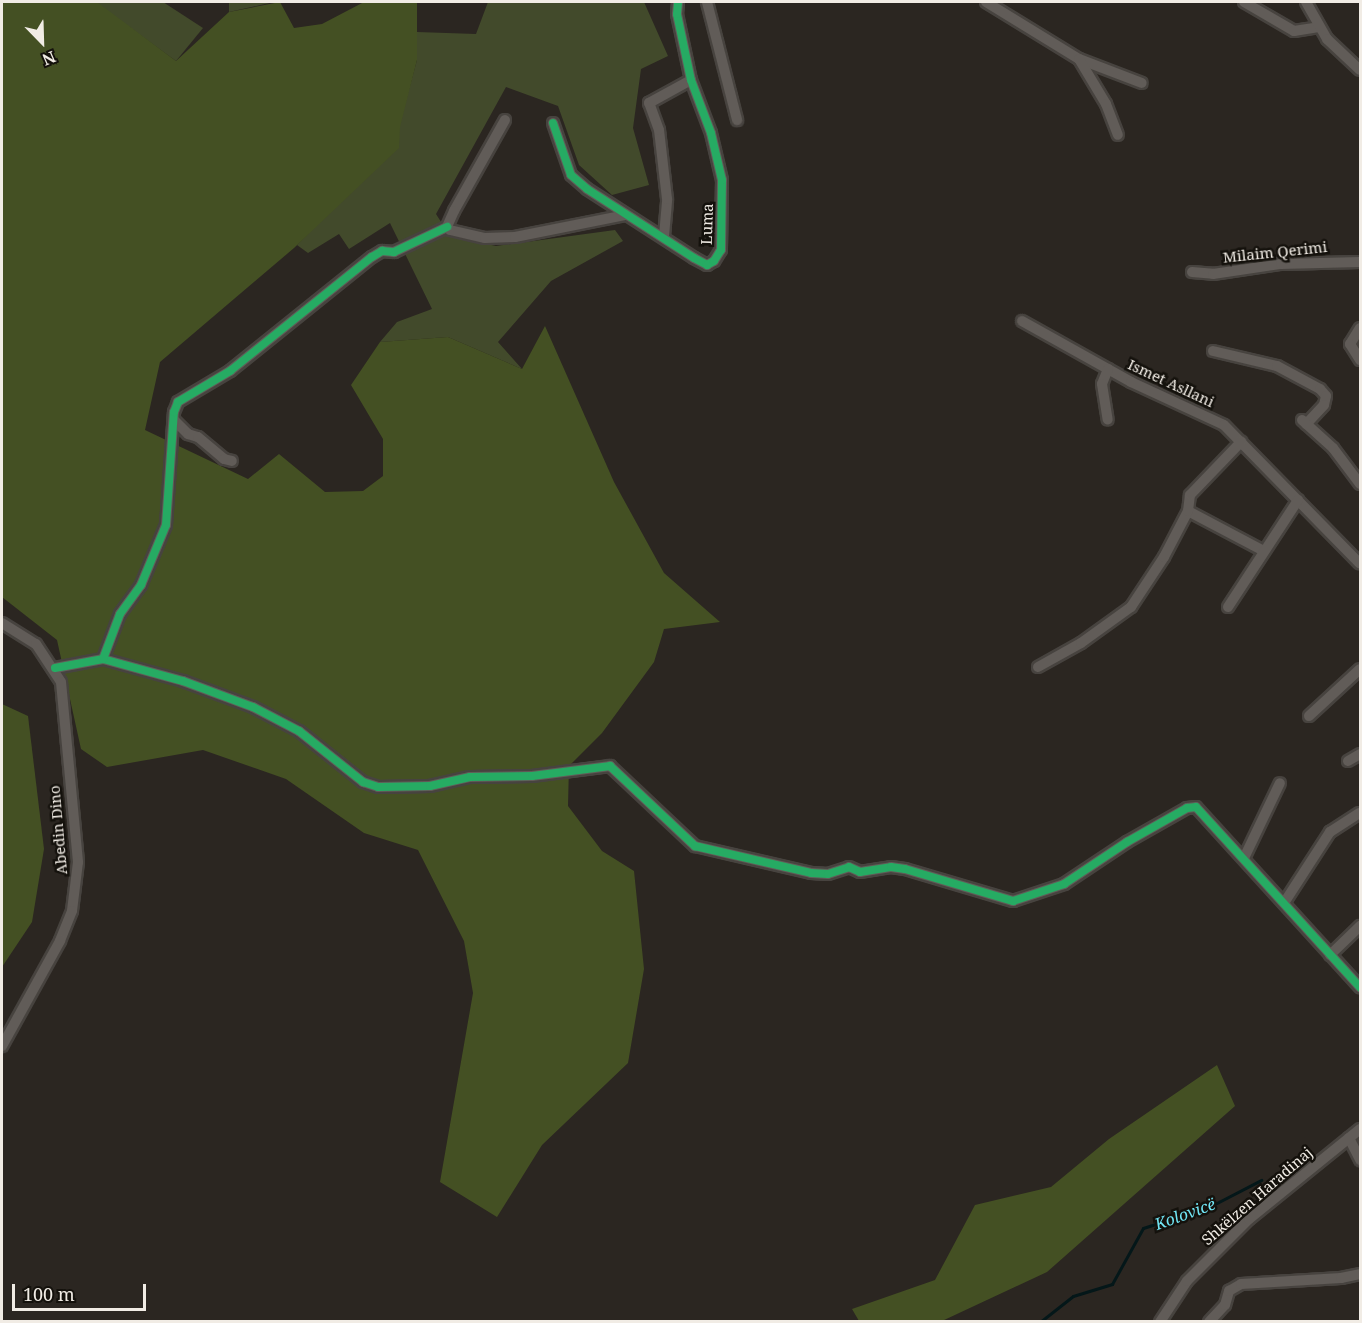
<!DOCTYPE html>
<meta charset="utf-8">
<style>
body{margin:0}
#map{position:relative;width:1362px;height:1323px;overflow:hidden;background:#2b2621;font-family:"Noto Serif",serif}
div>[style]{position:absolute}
.green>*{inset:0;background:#424a2b}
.forest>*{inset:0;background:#445023}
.stream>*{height:3px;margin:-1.5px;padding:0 1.5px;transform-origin:1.5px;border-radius:1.5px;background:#041719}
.roads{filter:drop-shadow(2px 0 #47433f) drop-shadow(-2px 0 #47433f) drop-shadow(0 2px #47433f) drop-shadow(0 -2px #47433f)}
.minor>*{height:10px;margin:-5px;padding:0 5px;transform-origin:5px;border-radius:5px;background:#615c58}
.cycleway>*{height:8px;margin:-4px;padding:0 4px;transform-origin:4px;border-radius:4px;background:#26ab63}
span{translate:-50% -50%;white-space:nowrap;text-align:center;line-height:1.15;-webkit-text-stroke:5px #14110c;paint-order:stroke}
.street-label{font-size:15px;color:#f1ece5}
.water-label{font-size:16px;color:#71e6f5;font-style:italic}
.frame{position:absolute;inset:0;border:3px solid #f1ece5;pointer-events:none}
.north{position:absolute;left:12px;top:12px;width:60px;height:60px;-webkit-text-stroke:4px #14110c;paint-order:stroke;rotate:157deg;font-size:16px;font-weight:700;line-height:24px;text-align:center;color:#f1ece5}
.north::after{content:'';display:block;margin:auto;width:21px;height:27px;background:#f1ece5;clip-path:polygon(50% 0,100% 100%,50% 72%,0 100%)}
.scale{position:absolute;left:12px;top:1284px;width:134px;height:27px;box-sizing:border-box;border:3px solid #f1ece5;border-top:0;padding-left:8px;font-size:18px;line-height:21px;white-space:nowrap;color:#f1ece5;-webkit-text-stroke:4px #14110c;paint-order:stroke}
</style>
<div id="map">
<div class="green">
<i style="clip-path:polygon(95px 2px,163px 2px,203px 28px,176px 61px)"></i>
<i style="clip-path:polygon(229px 2px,274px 2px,229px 12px)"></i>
<i style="clip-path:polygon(488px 2px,644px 2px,668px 56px,641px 69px,633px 128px,649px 185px,612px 195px,579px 165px,558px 106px,506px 87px,436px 214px,450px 236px,496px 246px,615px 230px,623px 241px,551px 281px,498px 342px,522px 369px,448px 337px,380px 342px,397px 322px,432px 309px,390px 223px,349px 249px,339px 234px,308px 253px,297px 245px,394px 145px,417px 60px,417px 32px,476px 34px)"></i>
</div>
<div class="forest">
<i style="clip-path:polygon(2px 2px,97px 2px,176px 61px,229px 12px,280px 2px,294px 28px,322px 24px,364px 2px,417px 2px,417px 60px,400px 127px,399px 148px,294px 248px,160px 362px,145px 430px,248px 479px,279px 454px,325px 492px,363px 491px,383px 476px,383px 439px,351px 385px,380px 342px,448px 337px,522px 369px,545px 326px,614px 482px,664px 573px,720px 622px,664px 629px,654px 662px,602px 733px,569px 766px,568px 806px,602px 851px,634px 871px,644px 969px,628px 1063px,542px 1145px,497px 1217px,440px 1182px,473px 993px,464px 941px,418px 850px,364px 833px,286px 779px,203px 750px,107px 767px,81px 749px,57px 640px,2px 597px)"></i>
<i style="clip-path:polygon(2px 704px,28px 716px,44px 849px,32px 922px,2px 967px)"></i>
<i style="clip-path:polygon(1217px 1065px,1235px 1106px,1047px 1272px,942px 1321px,859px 1321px,852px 1309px,935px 1280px,975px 1205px,1051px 1187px,1109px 1139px)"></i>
</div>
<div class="stream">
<i style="left:1040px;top:1322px;width:42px;rotate:-38.2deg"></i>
<i style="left:1073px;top:1296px;width:41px;rotate:-17.1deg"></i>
<i style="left:1112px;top:1284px;width:64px;rotate:-61deg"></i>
<i style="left:1143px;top:1228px;width:69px;rotate:-17.7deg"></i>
<i style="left:1209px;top:1207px;width:59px;rotate:-27.4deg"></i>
</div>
<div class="roads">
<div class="minor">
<i style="left:707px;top:2px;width:122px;rotate:75.7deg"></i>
<i style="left:986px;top:2px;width:109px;rotate:31.5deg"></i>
<i style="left:1079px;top:59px;width:67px;rotate:20.9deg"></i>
<i style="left:1244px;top:2px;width:58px;rotate:30.1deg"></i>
<i style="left:1294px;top:31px;width:25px;rotate:-9deg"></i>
<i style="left:1306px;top:2px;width:43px;rotate:60.4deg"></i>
<i style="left:1327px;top:39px;width:45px;rotate:43.2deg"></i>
<i style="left:1079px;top:59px;width:52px;rotate:59deg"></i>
<i style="left:1106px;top:104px;width:33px;rotate:69deg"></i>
<i style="left:505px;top:120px;width:104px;rotate:119.3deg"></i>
<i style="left:454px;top:211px;width:17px;rotate:114deg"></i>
<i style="left:447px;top:227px;width:4px;rotate:45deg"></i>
<i style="left:450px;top:230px;width:36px;rotate:13deg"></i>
<i style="left:485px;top:238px;width:30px;rotate:-2deg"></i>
<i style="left:515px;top:237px;width:112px;rotate:-11.3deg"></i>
<i style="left:553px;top:123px;width:55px;rotate:70.9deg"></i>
<i style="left:571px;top:175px;width:21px;rotate:41deg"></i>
<i style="left:587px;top:189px;width:127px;rotate:32.8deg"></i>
<i style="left:694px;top:258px;width:15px;rotate:28deg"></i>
<i style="left:707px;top:265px;width:8px;rotate:-30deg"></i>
<i style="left:714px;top:261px;width:13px;rotate:-58deg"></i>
<i style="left:721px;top:250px;width:70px;rotate:-89.2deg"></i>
<i style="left:722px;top:180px;width:48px;rotate:-103.2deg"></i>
<i style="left:711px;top:133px;width:57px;rotate:-110.7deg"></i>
<i style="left:691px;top:80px;width:67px;rotate:-102deg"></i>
<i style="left:677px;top:14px;width:12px;rotate:-85deg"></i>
<i style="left:664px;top:236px;width:37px;rotate:-85deg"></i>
<i style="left:667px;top:199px;width:69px;rotate:-96.6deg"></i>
<i style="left:659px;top:130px;width:29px;rotate:-110deg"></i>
<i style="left:649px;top:103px;width:48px;rotate:-28.7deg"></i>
<i style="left:1192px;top:272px;width:21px;rotate:5deg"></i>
<i style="left:1213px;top:274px;width:69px;rotate:-8.4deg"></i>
<i style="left:1281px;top:264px;width:79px;rotate:-1.5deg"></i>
<i style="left:1022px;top:321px;width:125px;rotate:29.2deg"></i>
<i style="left:1131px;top:382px;width:102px;rotate:24.8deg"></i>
<i style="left:1224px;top:425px;width:194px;rotate:45.6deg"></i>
<i style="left:1360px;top:328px;width:19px;rotate:122deg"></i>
<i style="left:1350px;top:344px;width:19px;rotate:58deg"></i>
<i style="left:1213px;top:351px;width:66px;rotate:13.2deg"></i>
<i style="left:1277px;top:366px;width:49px;rotate:28.1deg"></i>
<i style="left:1320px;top:389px;width:9px;rotate:49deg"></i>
<i style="left:1326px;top:396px;width:9px;rotate:103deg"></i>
<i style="left:1324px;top:405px;width:26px;rotate:133deg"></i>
<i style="left:1108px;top:369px;width:16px;rotate:112deg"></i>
<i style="left:1102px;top:384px;width:36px;rotate:81deg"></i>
<i style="left:174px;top:420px;width:20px;rotate:45deg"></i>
<i style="left:188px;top:434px;width:10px;rotate:17deg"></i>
<i style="left:198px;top:437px;width:34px;rotate:40deg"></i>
<i style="left:224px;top:459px;width:8px;rotate:14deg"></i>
<i style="left:1302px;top:420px;width:42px;rotate:42.1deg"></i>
<i style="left:1333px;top:448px;width:45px;rotate:53.1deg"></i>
<i style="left:1188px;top:511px;width:86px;rotate:27.8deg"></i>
<i style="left:1228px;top:607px;width:128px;rotate:-56.8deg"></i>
<i style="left:2px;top:623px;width:40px;rotate:32deg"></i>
<i style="left:36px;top:644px;width:45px;rotate:56.7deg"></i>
<i style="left:61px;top:682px;width:181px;rotate:84.6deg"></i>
<i style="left:78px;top:862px;width:49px;rotate:97deg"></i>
<i style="left:72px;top:911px;width:32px;rotate:112deg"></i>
<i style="left:60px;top:941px;width:120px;rotate:118.9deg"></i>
<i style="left:103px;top:659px;width:83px;rotate:15.4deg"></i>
<i style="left:183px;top:681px;width:75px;rotate:20.4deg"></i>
<i style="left:253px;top:707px;width:52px;rotate:27.6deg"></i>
<i style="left:299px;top:731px;width:82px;rotate:38.6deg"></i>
<i style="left:363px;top:782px;width:16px;rotate:18deg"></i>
<i style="left:378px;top:787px;width:52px;rotate:-1.1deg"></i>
<i style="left:430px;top:786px;width:41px;rotate:-12.7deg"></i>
<i style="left:470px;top:777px;width:62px;rotate:-0.9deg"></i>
<i style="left:532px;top:776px;width:79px;rotate:-7.3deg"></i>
<i style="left:610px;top:766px;width:117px;rotate:43.3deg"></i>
<i style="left:695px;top:846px;width:119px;rotate:13.1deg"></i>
<i style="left:811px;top:873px;width:17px;rotate:3deg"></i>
<i style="left:828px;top:874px;width:22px;rotate:-18deg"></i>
<i style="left:849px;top:867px;width:12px;rotate:24deg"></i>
<i style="left:860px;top:872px;width:31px;rotate:-9deg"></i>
<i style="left:891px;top:867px;width:14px;rotate:8deg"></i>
<i style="left:905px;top:869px;width:113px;rotate:16.5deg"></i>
<i style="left:1013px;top:901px;width:54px;rotate:-18.4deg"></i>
<i style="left:1064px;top:884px;width:76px;rotate:-33.7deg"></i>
<i style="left:1127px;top:842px;width:69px;rotate:-29.5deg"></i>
<i style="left:1187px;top:808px;width:9px;rotate:-6deg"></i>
<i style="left:1196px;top:807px;width:244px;rotate:47.7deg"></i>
<i style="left:1038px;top:667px;width:49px;rotate:-29.2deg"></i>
<i style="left:1081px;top:643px;width:62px;rotate:-35.8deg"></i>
<i style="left:1131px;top:607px;width:60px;rotate:-56.6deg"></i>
<i style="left:1164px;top:557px;width:52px;rotate:-62.4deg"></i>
<i style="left:1188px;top:511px;width:16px;rotate:-83deg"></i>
<i style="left:1190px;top:495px;width:74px;rotate:-46.1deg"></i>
<i style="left:55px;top:668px;width:49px;rotate:-10.6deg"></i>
<i style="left:103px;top:659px;width:48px;rotate:-69.3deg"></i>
<i style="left:120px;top:614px;width:36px;rotate:-54deg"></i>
<i style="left:141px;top:585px;width:65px;rotate:-67.4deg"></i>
<i style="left:166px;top:525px;width:113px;rotate:-86deg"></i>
<i style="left:174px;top:412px;width:11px;rotate:-68deg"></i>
<i style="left:178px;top:402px;width:61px;rotate:-30.8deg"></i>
<i style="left:230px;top:371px;width:182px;rotate:-38.8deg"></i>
<i style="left:372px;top:257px;width:12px;rotate:-31deg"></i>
<i style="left:382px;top:251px;width:12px;rotate:5deg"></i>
<i style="left:394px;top:252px;width:59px;rotate:-25.3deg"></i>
<i style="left:1309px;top:716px;width:69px;rotate:-42.7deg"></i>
<i style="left:1348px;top:761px;width:14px;rotate:-30deg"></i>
<i style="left:1244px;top:858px;width:83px;rotate:-64.4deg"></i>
<i style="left:1284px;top:903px;width:85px;rotate:-57.1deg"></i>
<i style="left:1330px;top:832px;width:35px;rotate:-33deg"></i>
<i style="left:1330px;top:955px;width:42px;rotate:-44deg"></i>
<i style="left:1349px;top:1138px;width:25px;rotate:63deg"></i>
<i style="left:1160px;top:1322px;width:49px;rotate:-56.6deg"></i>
<i style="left:1187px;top:1281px;width:88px;rotate:-45deg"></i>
<i style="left:1249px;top:1219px;width:143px;rotate:-39deg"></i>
<i style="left:1209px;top:1322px;width:23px;rotate:-47deg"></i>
<i style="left:1225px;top:1305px;width:15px;rotate:-74deg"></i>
<i style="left:1229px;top:1291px;width:14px;rotate:-30deg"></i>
<i style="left:1241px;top:1284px;width:100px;rotate:-3.4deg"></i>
<i style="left:1341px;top:1278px;width:19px;rotate:-12deg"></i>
</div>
</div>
<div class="cycleway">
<i style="left:553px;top:123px;width:55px;rotate:70.9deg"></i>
<i style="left:571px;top:175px;width:21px;rotate:41deg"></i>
<i style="left:587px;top:189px;width:127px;rotate:32.8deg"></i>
<i style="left:694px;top:258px;width:15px;rotate:28deg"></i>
<i style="left:707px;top:265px;width:8px;rotate:-30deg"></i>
<i style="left:714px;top:261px;width:13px;rotate:-58deg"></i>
<i style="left:721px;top:250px;width:70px;rotate:-89.2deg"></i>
<i style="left:722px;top:180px;width:48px;rotate:-103.2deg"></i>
<i style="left:711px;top:133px;width:57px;rotate:-110.7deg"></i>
<i style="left:691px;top:80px;width:67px;rotate:-102deg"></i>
<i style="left:677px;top:14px;width:12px;rotate:-85deg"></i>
<i style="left:103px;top:659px;width:83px;rotate:15.4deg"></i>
<i style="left:183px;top:681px;width:75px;rotate:20.4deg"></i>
<i style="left:253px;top:707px;width:52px;rotate:27.6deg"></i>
<i style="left:299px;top:731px;width:82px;rotate:38.6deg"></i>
<i style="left:363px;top:782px;width:16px;rotate:18deg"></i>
<i style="left:378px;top:787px;width:52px;rotate:-1.1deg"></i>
<i style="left:430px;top:786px;width:41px;rotate:-12.7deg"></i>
<i style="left:470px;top:777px;width:62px;rotate:-0.9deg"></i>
<i style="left:532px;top:776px;width:79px;rotate:-7.3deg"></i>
<i style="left:610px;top:766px;width:117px;rotate:43.3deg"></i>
<i style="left:695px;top:846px;width:119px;rotate:13.1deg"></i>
<i style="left:811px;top:873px;width:17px;rotate:3deg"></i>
<i style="left:828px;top:874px;width:22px;rotate:-18deg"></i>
<i style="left:849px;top:867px;width:12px;rotate:24deg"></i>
<i style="left:860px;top:872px;width:31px;rotate:-9deg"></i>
<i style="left:891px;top:867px;width:14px;rotate:8deg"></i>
<i style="left:905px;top:869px;width:113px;rotate:16.5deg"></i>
<i style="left:1013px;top:901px;width:54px;rotate:-18.4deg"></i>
<i style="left:1064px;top:884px;width:76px;rotate:-33.7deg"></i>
<i style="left:1127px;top:842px;width:69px;rotate:-29.5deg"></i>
<i style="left:1187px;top:808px;width:9px;rotate:-6deg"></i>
<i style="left:1196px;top:807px;width:244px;rotate:47.7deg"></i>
<i style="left:55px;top:668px;width:49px;rotate:-10.6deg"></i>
<i style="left:103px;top:659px;width:48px;rotate:-69.3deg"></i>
<i style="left:120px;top:614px;width:36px;rotate:-54deg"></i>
<i style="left:141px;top:585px;width:65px;rotate:-67.4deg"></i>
<i style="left:166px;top:525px;width:113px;rotate:-86deg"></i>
<i style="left:174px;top:412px;width:11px;rotate:-68deg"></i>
<i style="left:178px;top:402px;width:61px;rotate:-30.8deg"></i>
<i style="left:230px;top:371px;width:182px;rotate:-38.8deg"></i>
<i style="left:372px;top:257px;width:12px;rotate:-31deg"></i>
<i style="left:382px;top:251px;width:12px;rotate:5deg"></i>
<i style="left:394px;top:252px;width:59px;rotate:-25.3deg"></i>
</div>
<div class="street-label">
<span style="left:707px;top:224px;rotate:-88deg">Luma</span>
<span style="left:1275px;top:252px;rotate:-6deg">Milaim Qerimi</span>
<span style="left:1171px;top:383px;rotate:25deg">Ismet Asllani</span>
<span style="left:58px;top:830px;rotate:-95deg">Abedin Dino</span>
<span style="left:1257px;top:1196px;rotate:-41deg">Shkëlzen Haradinaj</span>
</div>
<div class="water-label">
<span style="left:1185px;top:1214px;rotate:-20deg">Kolovicë</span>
</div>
<div class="frame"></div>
<div class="north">N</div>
<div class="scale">100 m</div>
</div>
